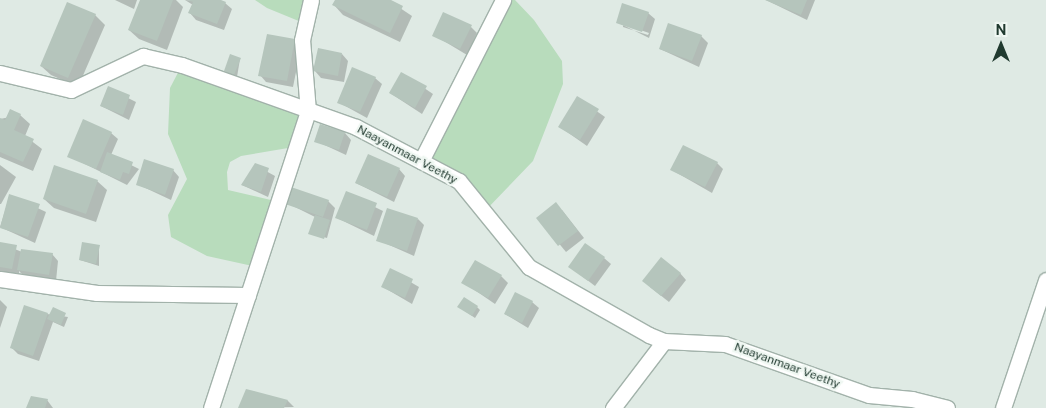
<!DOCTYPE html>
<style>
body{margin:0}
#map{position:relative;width:1046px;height:408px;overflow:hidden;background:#dfeae4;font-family:"Public Sans",sans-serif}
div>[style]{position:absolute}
.green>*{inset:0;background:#b8dcbc}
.shadow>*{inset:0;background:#0003}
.building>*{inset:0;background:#b5c5bc}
.roads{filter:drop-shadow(1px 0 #a2b2aa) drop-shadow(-1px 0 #a2b2aa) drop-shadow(0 1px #a2b2aa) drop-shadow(0 -1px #a2b2aa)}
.minor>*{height:15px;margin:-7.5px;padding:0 7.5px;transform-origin:7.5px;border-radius:7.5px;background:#fff}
span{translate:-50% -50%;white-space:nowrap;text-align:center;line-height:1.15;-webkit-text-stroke:4.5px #eff7f2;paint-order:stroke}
.street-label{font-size:12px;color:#203a2f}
.north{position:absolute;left:976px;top:20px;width:50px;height:50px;-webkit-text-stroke:4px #eff7f2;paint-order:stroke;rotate:0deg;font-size:14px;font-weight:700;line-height:20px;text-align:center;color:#203a2f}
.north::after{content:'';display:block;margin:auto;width:18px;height:22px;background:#203a2f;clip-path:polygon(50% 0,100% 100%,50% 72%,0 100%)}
</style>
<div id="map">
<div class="green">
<i style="clip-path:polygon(255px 0,311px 0,306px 24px,267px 8px)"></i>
<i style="clip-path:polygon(503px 0,515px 0,534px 20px,562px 61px,563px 84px,533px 161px,484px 212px,459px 181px,421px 161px)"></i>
<i style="clip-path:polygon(182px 65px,308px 111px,294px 147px,241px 156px,230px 162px,227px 172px,228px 190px,275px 201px,257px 267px,207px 256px,171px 237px,168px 215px,187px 179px,168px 134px,170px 88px)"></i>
</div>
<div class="shadow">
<i style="clip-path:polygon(115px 0,137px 0,134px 9px)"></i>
<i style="clip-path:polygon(141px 0,176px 0,183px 7px,167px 50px,139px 39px,129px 30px)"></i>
<i style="clip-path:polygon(185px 0,225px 3px,232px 9px,224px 30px,196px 20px,190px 13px,193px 5px)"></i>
<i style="clip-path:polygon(336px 0,388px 0,412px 16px,400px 42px,343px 15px,334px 5px)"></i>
<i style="clip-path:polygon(766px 0,815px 0,807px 20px)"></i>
<i style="clip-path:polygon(evenodd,648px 13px,655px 19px,649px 38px,617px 22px,648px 13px,623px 24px,649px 33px,648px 35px,623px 27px,623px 24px)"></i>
<i style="clip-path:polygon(95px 15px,105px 25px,78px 87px,51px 75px,41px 66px)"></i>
<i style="clip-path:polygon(471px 27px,477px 33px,467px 55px,434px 35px)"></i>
<i style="clip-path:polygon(701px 36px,708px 43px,699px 67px,660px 49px)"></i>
<i style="clip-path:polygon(294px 40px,301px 47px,293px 87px,266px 82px,260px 75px)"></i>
<i style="clip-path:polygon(342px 54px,348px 61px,344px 82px,321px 78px,315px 71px)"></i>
<i style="clip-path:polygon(240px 59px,237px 77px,225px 71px)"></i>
<i style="clip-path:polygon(402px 73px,433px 94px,422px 114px,390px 93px)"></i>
<i style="clip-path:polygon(375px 78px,382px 84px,367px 118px,338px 102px)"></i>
<i style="clip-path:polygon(108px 88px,136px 102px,129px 120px,101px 106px)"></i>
<i style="clip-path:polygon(578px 98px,605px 117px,587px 146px,560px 127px)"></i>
<i style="clip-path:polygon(20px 115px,30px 124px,25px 136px,42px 149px,33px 171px,0 157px,0 119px)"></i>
<i style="clip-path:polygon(111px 133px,118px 139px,111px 155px,139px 169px,127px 185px,69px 156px)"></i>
<i style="clip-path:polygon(345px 133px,351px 140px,346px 155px,316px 141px)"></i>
<i style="clip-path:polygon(717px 163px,723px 169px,712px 193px,672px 170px)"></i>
<i style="clip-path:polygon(0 165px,16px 177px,1px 204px,0 204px)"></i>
<i style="clip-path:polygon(255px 165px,275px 176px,268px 197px,242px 185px)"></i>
<i style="clip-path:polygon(399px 169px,405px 176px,394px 202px,356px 183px)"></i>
<i style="clip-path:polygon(173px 170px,179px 177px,171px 200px,137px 184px)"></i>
<i style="clip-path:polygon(97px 181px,107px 190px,96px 222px,54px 208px,44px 199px)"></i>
<i style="clip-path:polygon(346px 193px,383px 211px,374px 236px,337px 218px)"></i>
<i style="clip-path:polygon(10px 195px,46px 212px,35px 243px,0 227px)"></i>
<i style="clip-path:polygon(328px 201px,335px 208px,327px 238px,310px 233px,315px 217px,287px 203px)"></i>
<i style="clip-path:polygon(562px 210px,584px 238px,566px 252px,538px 218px)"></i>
<i style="clip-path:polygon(418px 219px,424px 225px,414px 256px,378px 240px)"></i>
<i style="clip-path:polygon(0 243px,22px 252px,52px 254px,58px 261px,56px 281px,25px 277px,19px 271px,19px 275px,0 271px)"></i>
<i style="clip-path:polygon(99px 247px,99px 266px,80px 260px)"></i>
<i style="clip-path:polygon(604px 258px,611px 264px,595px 286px,570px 267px)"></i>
<i style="clip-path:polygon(390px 270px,419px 287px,412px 304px,383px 287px)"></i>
<i style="clip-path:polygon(680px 273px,686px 280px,669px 302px,650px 287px)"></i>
<i style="clip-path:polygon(501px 276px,508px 283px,495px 304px,463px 282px)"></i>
<i style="clip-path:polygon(0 300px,7px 307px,0 328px)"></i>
<i style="clip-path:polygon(532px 302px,539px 308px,528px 328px,505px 314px)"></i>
<i style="clip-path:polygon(459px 307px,477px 307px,480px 310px,475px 318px)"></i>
<i style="clip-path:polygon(47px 314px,68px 317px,64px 327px,53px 322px,39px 361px,18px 354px,11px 347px)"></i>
<i style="clip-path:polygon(247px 390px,288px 401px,294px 407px,240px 408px)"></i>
<i style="clip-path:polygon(47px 400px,53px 408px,27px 408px)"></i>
</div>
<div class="building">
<i style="clip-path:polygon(140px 0,173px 0,157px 41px,128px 30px)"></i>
<i style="clip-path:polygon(188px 0,221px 0,226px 2px,217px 24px,188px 13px,193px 2px)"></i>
<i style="clip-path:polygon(335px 0,391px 0,403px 6px,390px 33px,332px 5px)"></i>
<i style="clip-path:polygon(765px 0,807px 0,801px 15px)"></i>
<i style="clip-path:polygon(67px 2px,96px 14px,68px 78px,40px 66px)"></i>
<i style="clip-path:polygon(622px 3px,649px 12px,642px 32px,616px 23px)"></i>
<i style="clip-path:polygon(443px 12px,472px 25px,460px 49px,432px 36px)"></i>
<i style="clip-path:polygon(668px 23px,702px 35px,692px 61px,659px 49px)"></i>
<i style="clip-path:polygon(267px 34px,295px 39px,287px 81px,258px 76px)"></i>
<i style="clip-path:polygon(318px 48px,342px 53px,338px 76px,313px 71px)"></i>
<i style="clip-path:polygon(230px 54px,241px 58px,234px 75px,224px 71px)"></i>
<i style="clip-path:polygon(352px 67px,376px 77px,360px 112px,337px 103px)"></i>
<i style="clip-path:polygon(401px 72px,427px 86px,415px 108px,389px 93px)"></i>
<i style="clip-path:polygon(108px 86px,130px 95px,123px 115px,100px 106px)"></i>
<i style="clip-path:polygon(577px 96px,599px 109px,580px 140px,558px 127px)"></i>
<i style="clip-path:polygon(10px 109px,21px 114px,14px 130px,34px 139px,23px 162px,0 152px,0 118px,5px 120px)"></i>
<i style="clip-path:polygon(83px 119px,112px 132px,96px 169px,67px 157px)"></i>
<i style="clip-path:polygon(320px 124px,345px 132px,339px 150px,314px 142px)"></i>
<i style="clip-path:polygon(683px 145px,718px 162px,705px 187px,670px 170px)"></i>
<i style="clip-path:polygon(107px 152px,133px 162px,129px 174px,123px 172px,120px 180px,100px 172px)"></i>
<i style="clip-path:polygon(368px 154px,400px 168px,387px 197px,355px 183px)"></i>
<i style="clip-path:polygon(144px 159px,174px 169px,165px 195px,136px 185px)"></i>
<i style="clip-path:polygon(255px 163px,269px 168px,261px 192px,241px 185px)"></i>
<i style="clip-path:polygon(54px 165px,98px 180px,86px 214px,43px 199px)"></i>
<i style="clip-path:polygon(291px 187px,329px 200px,323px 217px,285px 204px)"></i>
<i style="clip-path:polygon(346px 191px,377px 203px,367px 230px,335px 218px)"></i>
<i style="clip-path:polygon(9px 194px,40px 204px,28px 237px,0 228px)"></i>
<i style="clip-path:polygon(556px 202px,578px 231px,558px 246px,536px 218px)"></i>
<i style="clip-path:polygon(387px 208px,418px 218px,407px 251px,376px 241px)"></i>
<i style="clip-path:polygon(315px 215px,330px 220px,324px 239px,308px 234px)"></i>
<i style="clip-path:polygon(0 242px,17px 245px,12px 269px,0 267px)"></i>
<i style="clip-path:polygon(82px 242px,100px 245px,96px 264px,79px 260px)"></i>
<i style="clip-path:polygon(585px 243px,605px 257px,588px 281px,568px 267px)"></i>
<i style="clip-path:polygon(21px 249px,53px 253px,49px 275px,17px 270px)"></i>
<i style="clip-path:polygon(661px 257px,681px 273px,661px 296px,642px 281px)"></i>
<i style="clip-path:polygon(475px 260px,502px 275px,488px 298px,461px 283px)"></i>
<i style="clip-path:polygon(390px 268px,413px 279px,405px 298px,381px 287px)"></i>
<i style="clip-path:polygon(515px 292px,533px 301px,522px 323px,504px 314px)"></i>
<i style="clip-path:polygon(464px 297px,478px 306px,472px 316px,457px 307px)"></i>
<i style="clip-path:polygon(24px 305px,48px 313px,33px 356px,10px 348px)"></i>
<i style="clip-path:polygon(53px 307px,66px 313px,61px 325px,47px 319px)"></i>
<i style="clip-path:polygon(246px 389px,288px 400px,284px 408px,238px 408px)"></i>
<i style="clip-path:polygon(31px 396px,48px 399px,45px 408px,26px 408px)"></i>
</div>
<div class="roads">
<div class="minor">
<i style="left:0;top:73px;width:73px;rotate:13.5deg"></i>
<i style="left:71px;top:90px;width:80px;rotate:-25.3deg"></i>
<i style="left:143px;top:56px;width:40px;rotate:13deg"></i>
<i style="left:182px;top:65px;width:185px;rotate:19.6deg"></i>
<i style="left:356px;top:127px;width:116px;rotate:27.7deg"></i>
<i style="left:459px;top:181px;width:111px;rotate:50.9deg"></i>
<i style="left:529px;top:267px;width:138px;rotate:29.5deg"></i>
<i style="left:649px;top:335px;width:16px;rotate:22deg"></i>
<i style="left:664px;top:341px;width:61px;rotate:2.8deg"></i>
<i style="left:725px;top:344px;width:153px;rotate:19.5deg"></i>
<i style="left:869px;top:395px;width:43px;rotate:5.3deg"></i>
<i style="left:912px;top:399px;width:36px;rotate:14deg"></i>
<i style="left:421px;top:161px;width:181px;rotate:-63deg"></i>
<i style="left:0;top:279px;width:98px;rotate:8.2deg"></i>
<i style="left:97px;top:293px;width:151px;rotate:0.8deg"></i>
<i style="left:211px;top:408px;width:312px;rotate:-71.9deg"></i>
<i style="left:308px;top:111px;width:71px;rotate:-94.8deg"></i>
<i style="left:302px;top:40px;width:41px;rotate:-77.3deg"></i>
<i style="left:613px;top:408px;width:84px;rotate:-52.7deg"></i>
<i style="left:1003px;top:408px;width:135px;rotate:-71.4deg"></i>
</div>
</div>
<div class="street-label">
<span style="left:407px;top:155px;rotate:28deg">Naayanmaar Veethy</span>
<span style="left:787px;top:366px;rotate:20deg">Naayanmaar Veethy</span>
</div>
<div class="north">N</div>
</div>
